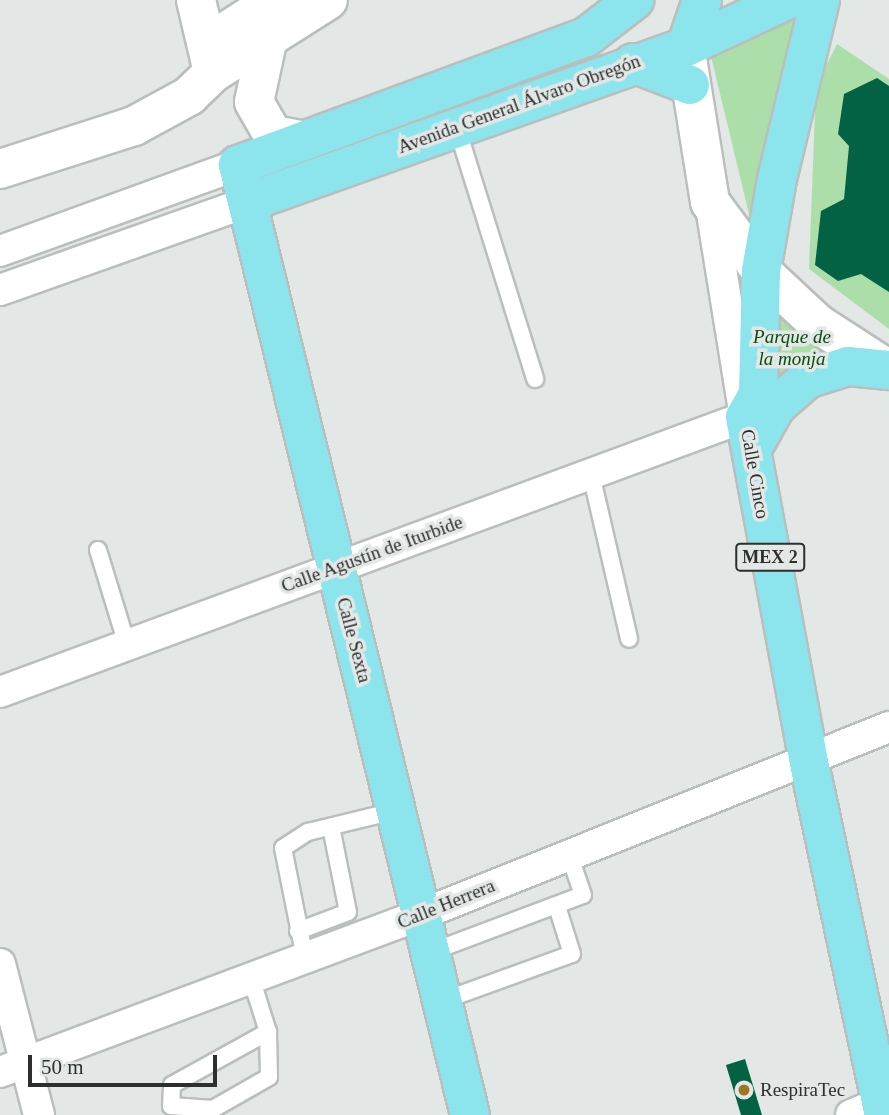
<!DOCTYPE html>
<meta charset="utf-8">
<style>
body{margin:0}
#map{position:relative;width:889px;height:1115px;overflow:hidden;background:#e3e7e6;font-family:"Times New Roman",serif}
div>[style]{position:absolute}
.green>*{inset:0;background:#acdeaa}
.building>*{inset:0;background:#036244}
.roads{filter:drop-shadow(2px 0 #babebd) drop-shadow(-2px 0 #babebd) drop-shadow(0 2px #babebd) drop-shadow(0 -2px #babebd)}
.lane>*{height:16px;margin:-8px;padding:0 8px;transform-origin:8px;border-radius:8px;background:#fff}
.street>*{height:30px;margin:-15px;padding:0 15px;transform-origin:15px;border-radius:15px;background:#fff}
.secondary>*{height:38px;margin:-19px;padding:0 19px;transform-origin:19px;border-radius:19px;background:#fff}
.primary>*{height:38px;margin:-19px;padding:0 19px;transform-origin:19px;border-radius:19px;background:#8ce5ed}
.dots>*{width:19px;height:19px;translate:-50% -50%;box-sizing:border-box;border:4px solid #e3e7e6;border-radius:50%}
span{translate:-50% -50%;white-space:nowrap;text-align:center;line-height:1.15;-webkit-text-stroke:7px #e3e7e6;paint-order:stroke}
.shield-label span{padding:2px 5px;background:#e3e7e6;border:2px solid;border-radius:5px;-webkit-text-stroke-width:0}
.shield-label{font-size:18px;color:#2d2f2e;font-weight:700}
.street-label{font-size:19px;color:#2d2f2e}
.park-label{font-size:19px;color:#054e0d;font-style:italic}
.poi-label{font-size:19px;color:#2d2f2e}
.left{translate:0 -50%;text-align:left}
.scale{position:absolute;left:28px;top:1055px;width:189px;height:32px;box-sizing:border-box;border:4px solid #2d2f2e;border-top:0;padding-left:9px;font-size:21px;line-height:24px;white-space:nowrap;color:#2d2f2e;-webkit-text-stroke:5px #e3e7e6;paint-order:stroke}
</style>
<div id="map">
<div class="green">
<i style="clip-path:polygon(803px 1px,749px 214px,709px 48px)"></i>
<i style="clip-path:polygon(837px 44px,889px 79px,889px 329px,809px 269px,816px 86px)"></i>
<i style="clip-path:polygon(770px 293px,837px 355px,767px 390px)"></i>
</div>
<div class="building">
<i style="clip-path:polygon(877px 78px,889px 86px,889px 292px,861px 274px,838px 281px,815px 265px,821px 211px,844px 199px,849px 146px,838px 134px,844px 94px)"></i>
<i style="clip-path:polygon(745px 1059px,762px 1115px,741px 1115px,726px 1065px)"></i>
</div>
<div class="roads">
<div class="lane">
<i style="left:457px;top:128px;width:263px;rotate:72.7deg"></i>
<i style="left:591px;top:474px;width:169px;rotate:77deg"></i>
<i style="left:98px;top:550px;width:99px;rotate:73deg"></i>
<i style="left:298px;top:931px;width:53px;rotate:-20.8deg"></i>
<i style="left:348px;top:912px;width:87px;rotate:-101.3deg"></i>
<i style="left:431px;top:952px;width:162px;rotate:-20.6deg"></i>
<i style="left:583px;top:895px;width:43px;rotate:-108.9deg"></i>
<i style="left:305px;top:958px;width:112px;rotate:-101.3deg"></i>
<i style="left:283px;top:848px;width:30px;rotate:-33deg"></i>
<i style="left:308px;top:832px;width:93px;rotate:-13.7deg"></i>
<i style="left:251px;top:978px;width:57px;rotate:72.5deg"></i>
<i style="left:268px;top:1032px;width:45px;rotate:88.7deg"></i>
<i style="left:269px;top:1077px;width:64px;rotate:150.3deg"></i>
<i style="left:213px;top:1109px;width:42px;rotate:-175.9deg"></i>
<i style="left:171px;top:1106px;width:21px;rotate:-87deg"></i>
<i style="left:172px;top:1085px;width:110px;rotate:-28.9deg"></i>
<i style="left:442px;top:1001px;width:138px;rotate:-19.9deg"></i>
<i style="left:572px;top:954px;width:50px;rotate:-107.4deg"></i>
</div>
<div class="street">
<i style="left:0;top:251px;width:253px;rotate:-19.9deg"></i>
<i style="left:0;top:290px;width:263px;rotate:-19.5deg"></i>
<i style="left:0;top:692px;width:794px;rotate:-20.26deg"></i>
<i style="left:745px;top:417px;width:218px;rotate:-99.2deg"></i>
<i style="left:0;top:964px;width:156px;rotate:75.5deg"></i>
<i style="left:0;top:1072px;width:448px;rotate:-20.5deg"></i>
<i style="left:420px;top:915px;width:505px;rotate:-21.84deg"></i>
<i style="left:851px;top:1115px;width:41px;rotate:-22.8deg"></i>
</div>
<div class="secondary">
<i style="left:196px;top:0;width:70px;rotate:76.8deg"></i>
<i style="left:267px;top:42px;width:61px;rotate:102.2deg"></i>
<i style="left:254px;top:102px;width:38px;rotate:60deg"></i>
<i style="left:273px;top:135px;width:28px;rotate:10deg"></i>
<i style="left:207px;top:44px;width:81px;rotate:-32.9deg"></i>
<i style="left:686px;top:52px;width:152px;rotate:80.9deg"></i>
<i style="left:710px;top:202px;width:86px;rotate:53.5deg"></i>
<i style="left:761px;top:271px;width:78px;rotate:42.9deg"></i>
<i style="left:818px;top:324px;width:85px;rotate:32.9deg"></i>
<i style="left:0;top:169px;width:141px;rotate:-17.8deg"></i>
<i style="left:134px;top:126px;width:63px;rotate:-28.6deg"></i>
<i style="left:189px;top:96px;width:33px;rotate:-44deg"></i>
<i style="left:213px;top:73px;width:136px;rotate:-32.4deg"></i>
</div>
<div class="primary">
<i style="left:820px;top:0;width:184px;rotate:103.5deg"></i>
<i style="left:777px;top:179px;width:93px;rotate:99.9deg"></i>
<i style="left:761px;top:271px;width:123px;rotate:91.4deg"></i>
<i style="left:758px;top:394px;width:26px;rotate:119deg"></i>
<i style="left:745px;top:417px;width:347px;rotate:79.5deg"></i>
<i style="left:808px;top:758px;width:365px;rotate:78deg"></i>
<i style="left:686px;top:47px;width:50px;rotate:-71.2deg"></i>
<i style="left:633px;top:63px;width:61px;rotate:21.1deg"></i>
<i style="left:248px;top:202px;width:465px;rotate:-19.5deg"></i>
<i style="left:686px;top:47px;width:111px;rotate:-25deg"></i>
<i style="left:757px;top:440px;width:38px;rotate:-61deg"></i>
<i style="left:775px;top:407px;width:43px;rotate:-41.2deg"></i>
<i style="left:807px;top:379px;width:43px;rotate:-17.6deg"></i>
<i style="left:848px;top:366px;width:41px;rotate:5.6deg"></i>
<i style="left:470px;top:1115px;width:978px;rotate:-103.72deg"></i>
<i style="left:238px;top:165px;width:371px;rotate:-20.2deg"></i>
<i style="left:586px;top:37px;width:61px;rotate:-37.6deg"></i>
</div>
</div>
<div class="dots">
<i style="left:744px;top:1090px;background:#9c7622"></i>
</div>
<div class="shield-label">
<span style="left:770px;top:557px">MEX 2</span>
</div>
<div class="street-label">
<span style="left:519px;top:104px;rotate:-20deg">Avenida General Álvaro Obregón</span>
<span style="left:755px;top:474px;rotate:80deg">Calle Cinco</span>
<span style="left:372px;top:554px;rotate:-20deg">Calle Agustín de Iturbide</span>
<span style="left:354px;top:640px;rotate:75deg">Calle Sexta</span>
<span style="left:446px;top:904px;rotate:-22deg">Calle Herrera</span>
</div>
<div class="park-label">
<span style="left:792px;top:348px">Parque de<br>la monja</span>
</div>
<div class="poi-label">
<span class="left" style="left:760px;top:1090px">RespiraTec</span>
</div>
<div class="scale">50 m</div>
</div>
